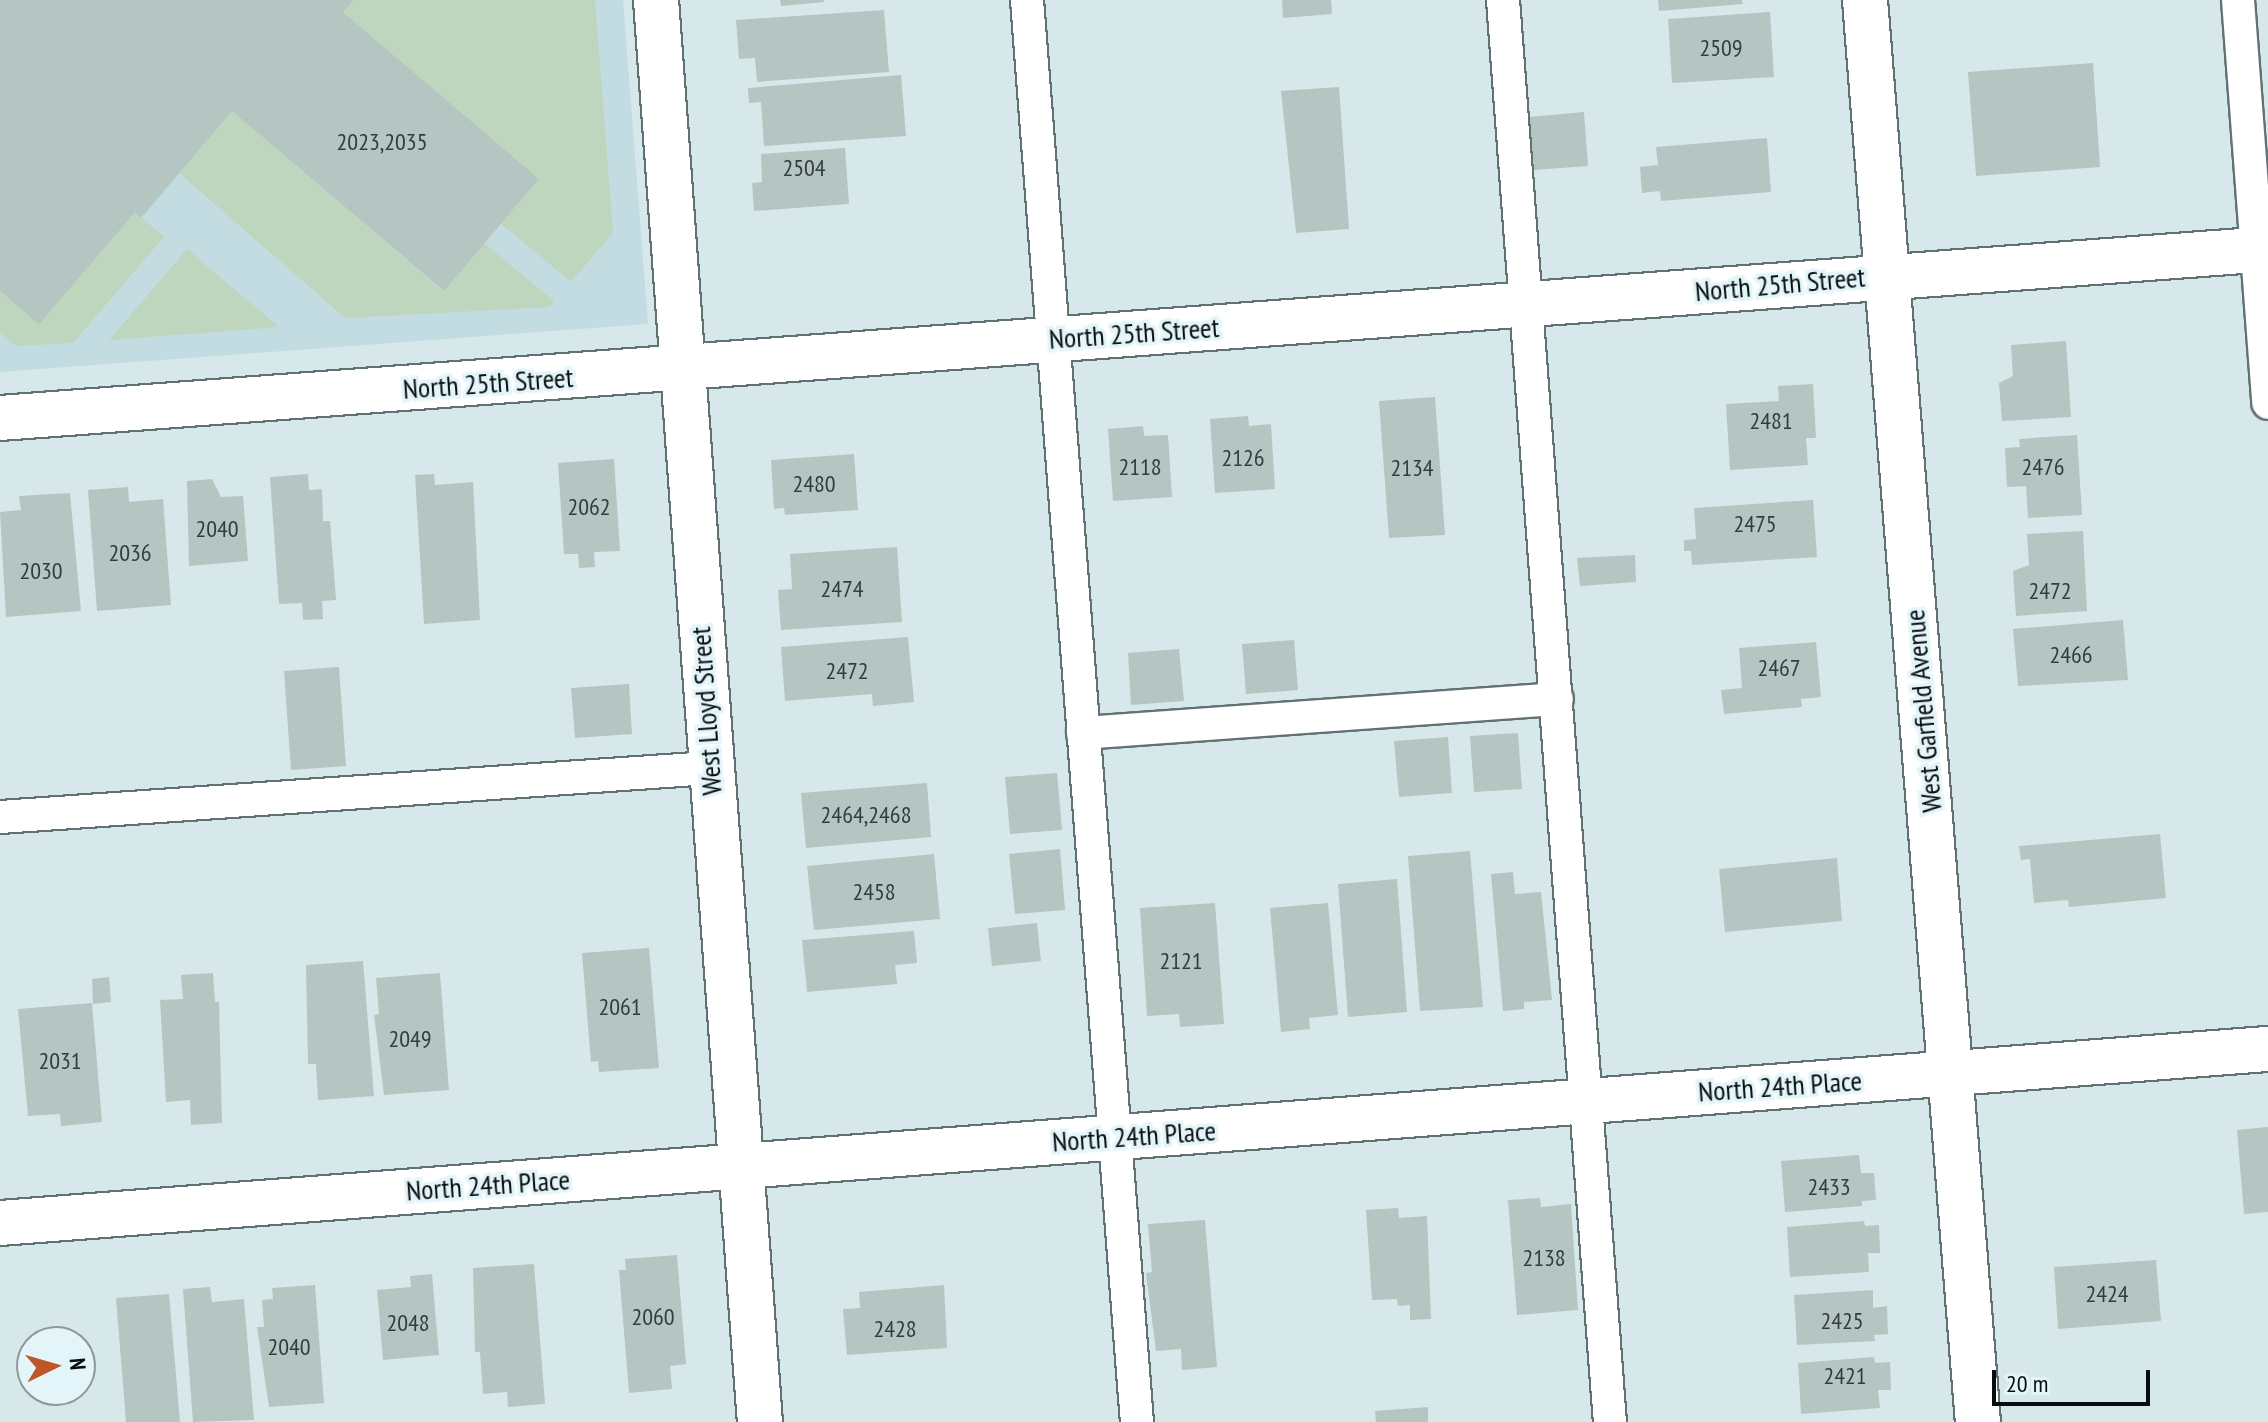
<!DOCTYPE html>
<style>
body{margin:0}
#map{position:relative;width:2268px;height:1422px;overflow:hidden;background:#d7e8eb;font-family:"PT Sans Narrow",sans-serif}
div>[style]{position:absolute}
.built>*{inset:0;background:#c2dce2}
.green>*{inset:0;background:#bfd6be}
.building>*{inset:0;background:#b5c5c1}
.roads{filter:drop-shadow(2px 0 #627174) drop-shadow(-2px 0 #627174) drop-shadow(0 2px #627174) drop-shadow(0 -2px #627174)}
.service>*{height:32px;margin:-16px;padding:0 16px;transform-origin:16px;border-radius:16px;background:#fff}
.minor>*{height:44px;margin:-22px;padding:0 22px;transform-origin:22px;border-radius:22px;background:#fff}
span{translate:-50% -50%;white-space:nowrap;text-align:center;line-height:1.15;-webkit-text-stroke:7px #e4f5f9;paint-order:stroke}
.number-label{font-size:24px;color:#333c3c}
.number-label span{-webkit-text-stroke-width:0}
.street-label{font-size:28px;color:#080e0f}
.north{position:absolute;left:16px;top:1326px;width:80px;height:80px;box-sizing:border-box;background:#e4f5f9;border:2px solid #8c999b;border-radius:50%;rotate:85deg;font-size:22px;font-weight:700;line-height:32px;text-align:center;color:#080e0f}
.north::after{content:'';display:block;margin:auto;width:28px;height:36px;background:#bd572a;clip-path:polygon(50% 0,100% 100%,50% 72%,0 100%)}
.scale{position:absolute;left:1992px;top:1370px;width:158px;height:36px;box-sizing:border-box;border:4px solid #080e0f;border-top:0;padding-left:10px;font-size:24px;line-height:28px;white-space:nowrap;color:#080e0f;-webkit-text-stroke:6px #e4f5f9;paint-order:stroke}
</style>
<div id="map">
<div class="built">
<i style="clip-path:polygon(0 0,623px 0,648px 324px,0 372px)"></i>
</div>
<div class="green">
<i style="clip-path:polygon(354px 0,595px 0,613px 233px,571px 282px,501px 224px,539px 179px,343px 12px)"></i>
<i style="clip-path:polygon(232px 111px,443px 291px,484px 243px,554px 301px,550px 307px,345px 318px,179px 173px)"></i>
<i style="clip-path:polygon(135px 212px,164px 237px,73px 343px,16px 346px,0 333px,0 291px)"></i>
<i style="clip-path:polygon(187px 249px,279px 327px,109px 340px)"></i>
</div>
<div class="building">
<i style="clip-path:polygon(0 0,354px 0,343px 12px,539px 179px,444px 291px,232px 111px,141px 218px,135px 212px,39px 324px,0 291px)"></i>
<i style="clip-path:polygon(780px 0,824px 0,824px 2px,781px 6px)"></i>
<i style="clip-path:polygon(1282px 0,1331px 0,1332px 14px,1283px 18px)"></i>
<i style="clip-path:polygon(1658px 0,1742px 0,1743px 4px,1659px 11px)"></i>
<i style="clip-path:polygon(884px 10px,889px 72px,757px 82px,755px 58px,739px 59px,736px 20px)"></i>
<i style="clip-path:polygon(1770px 12px,1774px 77px,1672px 83px,1668px 19px)"></i>
<i style="clip-path:polygon(2093px 63px,2100px 167px,1976px 176px,1968px 72px)"></i>
<i style="clip-path:polygon(901px 75px,906px 136px,764px 146px,761px 102px,749px 103px,748px 88px)"></i>
<i style="clip-path:polygon(1339px 87px,1349px 229px,1296px 233px,1281px 91px)"></i>
<i style="clip-path:polygon(1584px 112px,1588px 166px,1534px 170px,1529px 117px)"></i>
<i style="clip-path:polygon(1767px 138px,1771px 192px,1661px 201px,1660px 191px,1642px 193px,1640px 167px,1658px 165px,1656px 147px)"></i>
<i style="clip-path:polygon(845px 148px,849px 204px,754px 211px,752px 183px,762px 182px,761px 154px)"></i>
<i style="clip-path:polygon(2066px 341px,2071px 417px,2002px 421px,1999px 383px,2013px 376px,2011px 345px)"></i>
<i style="clip-path:polygon(1813px 384px,1816px 438px,1806px 438px,1808px 465px,1730px 470px,1726px 404px,1779px 401px,1778px 386px)"></i>
<i style="clip-path:polygon(1435px 397px,1445px 535px,1389px 538px,1379px 401px)"></i>
<i style="clip-path:polygon(1248px 416px,1249px 426px,1271px 424px,1275px 489px,1215px 493px,1210px 419px)"></i>
<i style="clip-path:polygon(1143px 426px,1144px 436px,1168px 435px,1172px 497px,1113px 501px,1108px 429px)"></i>
<i style="clip-path:polygon(2077px 435px,2082px 515px,2028px 518px,2026px 486px,2007px 487px,2005px 448px,2020px 447px,2019px 439px)"></i>
<i style="clip-path:polygon(854px 454px,858px 510px,785px 515px,784px 508px,774px 509px,771px 460px)"></i>
<i style="clip-path:polygon(614px 459px,620px 551px,594px 552px,595px 567px,579px 568px,578px 554px,564px 554px,558px 463px)"></i>
<i style="clip-path:polygon(308px 474px,309px 490px,322px 489px,323px 521px,330px 521px,336px 600px,322px 601px,323px 619px,303px 620px,302px 603px,279px 604px,270px 477px)"></i>
<i style="clip-path:polygon(434px 474px,435px 485px,473px 482px,480px 620px,424px 624px,415px 475px)"></i>
<i style="clip-path:polygon(212px 479px,221px 497px,243px 496px,248px 561px,189px 566px,187px 481px)"></i>
<i style="clip-path:polygon(128px 487px,129px 502px,163px 499px,171px 605px,97px 611px,88px 490px)"></i>
<i style="clip-path:polygon(70px 493px,81px 611px,6px 617px,0 512px,21px 510px,19px 496px)"></i>
<i style="clip-path:polygon(1813px 500px,1817px 557px,1692px 565px,1691px 551px,1684px 551px,1684px 540px,1696px 539px,1694px 508px)"></i>
<i style="clip-path:polygon(2083px 531px,2087px 611px,2016px 616px,2013px 571px,2029px 565px,2027px 534px)"></i>
<i style="clip-path:polygon(897px 547px,902px 622px,781px 630px,778px 590px,792px 589px,790px 554px)"></i>
<i style="clip-path:polygon(1635px 555px,1636px 582px,1580px 586px,1577px 558px)"></i>
<i style="clip-path:polygon(2123px 620px,2128px 680px,2018px 686px,2013px 629px)"></i>
<i style="clip-path:polygon(908px 637px,914px 702px,873px 706px,872px 694px,785px 701px,781px 647px)"></i>
<i style="clip-path:polygon(1294px 640px,1298px 690px,1246px 694px,1242px 644px)"></i>
<i style="clip-path:polygon(1816px 642px,1821px 697px,1801px 699px,1802px 707px,1724px 714px,1721px 690px,1742px 688px,1739px 648px)"></i>
<i style="clip-path:polygon(1179px 649px,1184px 701px,1131px 705px,1128px 653px)"></i>
<i style="clip-path:polygon(339px 667px,346px 766px,291px 770px,284px 671px)"></i>
<i style="clip-path:polygon(629px 684px,632px 734px,575px 738px,571px 688px)"></i>
<i style="clip-path:polygon(1518px 733px,1522px 789px,1474px 792px,1470px 736px)"></i>
<i style="clip-path:polygon(1448px 737px,1452px 793px,1399px 797px,1394px 741px)"></i>
<i style="clip-path:polygon(1057px 773px,1062px 830px,1010px 834px,1005px 777px)"></i>
<i style="clip-path:polygon(927px 783px,931px 837px,806px 848px,801px 793px)"></i>
<i style="clip-path:polygon(2160px 834px,2166px 898px,2069px 907px,2068px 900px,2034px 903px,2030px 859px,2021px 860px,2019px 846px)"></i>
<i style="clip-path:polygon(1060px 849px,1065px 910px,1015px 914px,1009px 854px)"></i>
<i style="clip-path:polygon(1470px 851px,1483px 1007px,1420px 1011px,1408px 856px)"></i>
<i style="clip-path:polygon(934px 854px,940px 919px,814px 930px,807px 866px)"></i>
<i style="clip-path:polygon(1837px 858px,1842px 921px,1725px 932px,1719px 869px)"></i>
<i style="clip-path:polygon(1513px 872px,1515px 894px,1541px 892px,1552px 1000px,1524px 1002px,1524px 1009px,1503px 1011px,1491px 874px)"></i>
<i style="clip-path:polygon(1397px 879px,1407px 1012px,1348px 1017px,1338px 884px)"></i>
<i style="clip-path:polygon(1215px 903px,1224px 1024px,1180px 1027px,1179px 1014px,1147px 1016px,1140px 908px)"></i>
<i style="clip-path:polygon(1328px 903px,1338px 1015px,1309px 1018px,1310px 1029px,1281px 1032px,1270px 908px)"></i>
<i style="clip-path:polygon(1037px 923px,1041px 961px,992px 966px,988px 928px)"></i>
<i style="clip-path:polygon(914px 931px,917px 963px,895px 965px,897px 984px,807px 992px,802px 940px)"></i>
<i style="clip-path:polygon(649px 948px,659px 1068px,599px 1072px,598px 1061px,591px 1062px,582px 953px)"></i>
<i style="clip-path:polygon(363px 961px,374px 1096px,318px 1100px,316px 1064px,308px 1064px,306px 965px)"></i>
<i style="clip-path:polygon(213px 973px,215px 1002px,219px 1002px,222px 1123px,191px 1125px,190px 1100px,166px 1102px,160px 1000px,183px 999px,181px 975px)"></i>
<i style="clip-path:polygon(440px 973px,449px 1090px,384px 1095px,374px 1015px,379px 1014px,376px 978px)"></i>
<i style="clip-path:polygon(109px 977px,111px 1002px,93px 1004px,92px 979px)"></i>
<i style="clip-path:polygon(92px 1003px,102px 1122px,61px 1126px,60px 1114px,28px 1116px,18px 1009px)"></i>
<i style="clip-path:polygon(2268px 1127px,2268px 1212px,2244px 1214px,2237px 1130px)"></i>
<i style="clip-path:polygon(1859px 1155px,1861px 1173px,1874px 1173px,1876px 1200px,1862px 1201px,1862px 1206px,1785px 1212px,1781px 1161px)"></i>
<i style="clip-path:polygon(1540px 1198px,1541px 1207px,1571px 1204px,1578px 1310px,1517px 1315px,1508px 1200px)"></i>
<i style="clip-path:polygon(1398px 1208px,1399px 1218px,1427px 1216px,1431px 1319px,1410px 1320px,1410px 1305px,1398px 1306px,1397px 1299px,1372px 1300px,1366px 1210px)"></i>
<i style="clip-path:polygon(1205px 1220px,1217px 1367px,1182px 1370px,1181px 1349px,1156px 1351px,1146px 1273px,1152px 1272px,1148px 1224px)"></i>
<i style="clip-path:polygon(1864px 1221px,1865px 1226px,1879px 1225px,1880px 1253px,1868px 1253px,1869px 1272px,1790px 1277px,1787px 1227px)"></i>
<i style="clip-path:polygon(677px 1255px,686px 1364px,670px 1366px,672px 1389px,629px 1393px,619px 1270px,626px 1270px,625px 1259px)"></i>
<i style="clip-path:polygon(2156px 1260px,2161px 1321px,2058px 1329px,2054px 1267px)"></i>
<i style="clip-path:polygon(534px 1264px,545px 1404px,508px 1407px,507px 1392px,483px 1394px,480px 1352px,475px 1352px,473px 1268px)"></i>
<i style="clip-path:polygon(432px 1274px,439px 1355px,383px 1360px,377px 1290px,411px 1287px,410px 1276px)"></i>
<i style="clip-path:polygon(315px 1285px,324px 1403px,269px 1407px,257px 1327px,264px 1327px,262px 1300px,273px 1299px,272px 1288px)"></i>
<i style="clip-path:polygon(944px 1285px,947px 1348px,847px 1355px,843px 1309px,860px 1308px,859px 1292px)"></i>
<i style="clip-path:polygon(210px 1287px,212px 1302px,244px 1299px,254px 1420px,193px 1422px,183px 1289px)"></i>
<i style="clip-path:polygon(1873px 1290px,1873px 1308px,1887px 1306px,1888px 1334px,1874px 1335px,1875px 1341px,1797px 1345px,1794px 1295px)"></i>
<i style="clip-path:polygon(169px 1294px,180px 1422px,126px 1422px,116px 1298px)"></i>
<i style="clip-path:polygon(1874px 1357px,1875px 1363px,1890px 1362px,1891px 1390px,1878px 1390px,1880px 1408px,1801px 1414px,1798px 1363px)"></i>
<i style="clip-path:polygon(1428px 1407px,1428px 1422px,1376px 1422px,1375px 1411px)"></i>
</div>
<div class="roads">
<div class="service">
<i style="left:1027px;top:0;width:1426px;rotate:85.58deg"></i>
<i style="left:1503px;top:0;width:1426px;rotate:85.7deg"></i>
<i style="left:2238px;top:0;width:404px;rotate:85.7deg"></i>
<i style="left:1083px;top:733px;width:475px;rotate:-4.1deg"></i>
<i style="left:0;top:817px;width:712px;rotate:-3.95deg"></i>
</div>
<div class="minor">
<i style="left:656px;top:0;width:1426px;rotate:85.82deg"></i>
<i style="left:1865px;top:0;width:1426px;rotate:85.46deg"></i>
<i style="left:0;top:418px;width:2274px;rotate:-4.26deg"></i>
<i style="left:0;top:1223px;width:2275px;rotate:-4.39deg"></i>
</div>
</div>
<div class="number-label">
<span style="left:1721px;top:48px">2509</span>
<span style="left:382px;top:142px">2023,2035</span>
<span style="left:804px;top:168px">2504</span>
<span style="left:1771px;top:421px">2481</span>
<span style="left:1243px;top:458px">2126</span>
<span style="left:1140px;top:467px">2118</span>
<span style="left:2043px;top:467px">2476</span>
<span style="left:1412px;top:468px">2134</span>
<span style="left:814px;top:484px">2480</span>
<span style="left:589px;top:507px">2062</span>
<span style="left:1755px;top:524px">2475</span>
<span style="left:217px;top:529px">2040</span>
<span style="left:130px;top:553px">2036</span>
<span style="left:41px;top:571px">2030</span>
<span style="left:842px;top:589px">2474</span>
<span style="left:2050px;top:591px">2472</span>
<span style="left:2071px;top:655px">2466</span>
<span style="left:1779px;top:668px">2467</span>
<span style="left:847px;top:671px">2472</span>
<span style="left:866px;top:815px">2464,2468</span>
<span style="left:874px;top:892px">2458</span>
<span style="left:1181px;top:961px">2121</span>
<span style="left:620px;top:1007px">2061</span>
<span style="left:410px;top:1039px">2049</span>
<span style="left:60px;top:1061px">2031</span>
<span style="left:1829px;top:1187px">2433</span>
<span style="left:1544px;top:1258px">2138</span>
<span style="left:2107px;top:1294px">2424</span>
<span style="left:653px;top:1317px">2060</span>
<span style="left:1842px;top:1321px">2425</span>
<span style="left:408px;top:1323px">2048</span>
<span style="left:895px;top:1329px">2428</span>
<span style="left:289px;top:1347px">2040</span>
<span style="left:1845px;top:1376px">2421</span>
</div>
<div class="street-label">
<span style="left:1780px;top:284px;rotate:-5deg">North 25th Street</span>
<span style="left:1134px;top:333px;rotate:-4deg">North 25th Street</span>
<span style="left:488px;top:383px;rotate:-4deg">North 25th Street</span>
<span style="left:706px;top:711px;rotate:-94deg">West Lloyd Street</span>
<span style="left:1923px;top:711px;rotate:-95deg">West Garfield Avenue</span>
<span style="left:1780px;top:1086px;rotate:-4deg">North 24th Place</span>
<span style="left:1134px;top:1136px;rotate:-4deg">North 24th Place</span>
<span style="left:488px;top:1185px;rotate:-4deg">North 24th Place</span>
</div>
<div class="north">N</div>
<div class="scale">20 m</div>
</div>
